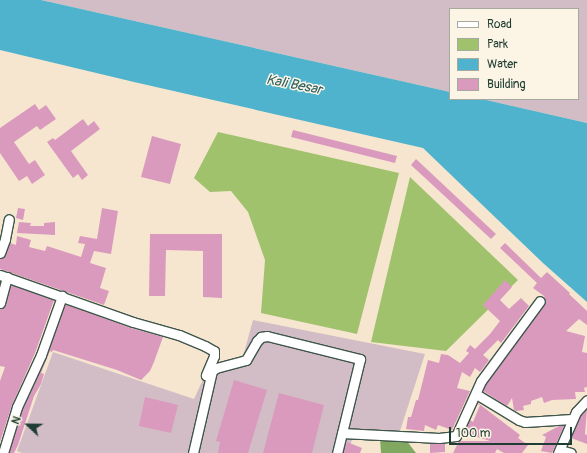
<!DOCTYPE html>
<style>
body{margin:0}
#map{position:relative;width:587px;height:453px;overflow:hidden;background:#f7e6cf;font-family:Pangolin,sans-serif}
div>[style]{position:absolute}
.industrial>*{inset:0;background:#d2bdc6}
.green>*{inset:0;background:#a0c26c}
.forest>*{inset:0;background:#80a860}
.water>*{inset:0;background:#4fb3ce}
.building>*{inset:0;background:#d99abd}
.roads{filter:drop-shadow(1px 0 #3f564b) drop-shadow(-1px 0 #3f564b) drop-shadow(0 1px #3f564b) drop-shadow(0 -1px #3f564b)}
.minor>*{height:9px;margin:-4.5px;padding:0 4.5px;transform-origin:4.5px;border-radius:4.5px;background:#fff}
span{translate:-50% -50%;white-space:nowrap;text-align:center;line-height:1.15;-webkit-text-stroke:3px #fcf5e5;paint-order:stroke}
.water-label{font-size:14px;color:#2d6062;font-style:italic}
.legend{position:absolute;left:449px;top:8px;width:130px;height:92px;box-sizing:border-box;background:#fcf5e5;border:1px solid #a4ab9e;margin:0;padding:5px 7px;list-style:none;font-size:12px;color:#1f3d34}
.legend li{display:flex;align-items:center;gap:8px;height:20px}
.legend b{width:20px;border:1px solid #a4ab9e}
.north{position:absolute;left:8px;top:405px;width:40px;height:40px;-webkit-text-stroke:3px #fcf5e5;paint-order:stroke;rotate:292deg;font-size:11px;font-weight:700;line-height:16px;text-align:center;color:#1f3d34}
.north::after{content:'';display:block;margin:auto;width:14px;height:18px;background:#1f3d34;clip-path:polygon(50% 0,100% 100%,50% 72%,0 100%)}
.scale{position:absolute;left:449px;top:427px;width:123px;height:18px;box-sizing:border-box;border:2px solid #1f3d34;border-top:0;padding-left:5px;font-size:12px;line-height:14px;white-space:nowrap;color:#1f3d34;-webkit-text-stroke:3px #fcf5e5;paint-order:stroke}
</style>
<div id="map">
<div class="industrial">
<i style="clip-path:polygon(41px 0,587px 0,587px 123px,482px 99px,578px 99px,578px 9px,450px 9px,450px 92px)"></i>
<i style="clip-path:polygon(253px 320px,425px 354px,399px 434px,355px 430px,348px 453px,22px 453px,17px 451px,53px 352px,194px 399px,210px 364px,242px 360px)"></i>
</div>
<div class="green">
<i style="clip-path:polygon(218px 132px,399px 173px,357px 334px,261px 313px,265px 260px,248px 212px,231px 191px,210px 192px,194px 178px)"></i>
<i style="clip-path:polygon(410px 177px,518px 280px,446px 351px,371px 342px)"></i>
</div>
<div class="forest">
<i style="clip-path:polygon(380px 438px,406px 440px,416px 453px,381px 453px)"></i>
</div>
<div class="water">
<i style="clip-path:polygon(0 0,41px 0,450px 92px,450px 99px,482px 99px,587px 123px,587px 302px,543px 263px,423px 148px,134px 82px,0 50px)"></i>
</div>
<div class="building">
<i style="clip-path:polygon(35px 104px,39px 110px,46px 105px,56px 119px,40px 130px,37px 126px,14px 142px,29px 164px,35px 160px,45px 175px,32px 184px,27px 176px,19px 181px,0 153px,0 128px)"></i>
<i style="clip-path:polygon(83px 119px,88px 126px,94px 121px,100px 129px,71px 151px,88px 175px,82px 180px,78px 174px,73px 178px,47px 142px,53px 138px,55px 140px)"></i>
<i style="clip-path:polygon(293px 130px,397px 156px,395px 163px,291px 137px)"></i>
<i style="clip-path:polygon(152px 136px,181px 144px,170px 184px,141px 177px)"></i>
<i style="clip-path:polygon(416px 159px,496px 234px,491px 239px,411px 165px)"></i>
<i style="clip-path:polygon(18px 208px,25px 209px,23px 220px,16px 218px)"></i>
<i style="clip-path:polygon(102px 208px,118px 211px,111px 254px,94px 251px,90px 263px,106px 268px,100px 288px,109px 291px,104px 305px,0 269px,0 259px,5px 255px,10px 243px,16px 245px,17px 236px,31px 240px,29px 247px,45px 251px,47px 246px,81px 257px,85px 244px,78px 243px,80px 236px,97px 239px)"></i>
<i style="clip-path:polygon(19px 222px,31px 223px,30px 226px,44px 226px,44px 223px,55px 222px,55px 235px,17px 233px)"></i>
<i style="clip-path:polygon(150px 234px,222px 234px,222px 298px,203px 297px,203px 251px,166px 250px,165px 296px,149px 296px)"></i>
<i style="clip-path:polygon(505px 243px,541px 278px,547px 272px,570px 293px,569px 294px,587px 311px,587px 325px,579px 319px,566px 331px,585px 336px,582px 352px,587px 353px,587px 387px,584px 388px,585px 392px,575px 392px,576px 399px,552px 400px,544px 403px,542px 397px,531px 401px,531px 404px,523px 406px,524px 410px,516px 411px,514px 410px,512px 398px,507px 406px,483px 391px,486px 384px,546px 302px,544px 296px,533px 288px,537px 283px,500px 248px)"></i>
<i style="clip-path:polygon(505px 280px,512px 287px,500px 300px,509px 309px,521px 298px,529px 306px,501px 343px,498px 340px,483px 355px,489px 360px,480px 372px,475px 368px,470px 377px,462px 372px,457px 388px,470px 391px,452px 430px,438px 425px,436px 430px,425px 425px,424px 431px,406px 429px,408px 417px,411px 417px,416px 400px,418px 400px,428px 360px,439px 363px,441px 354px,448px 355px,460px 363px,469px 353px,466px 351px,470px 345px,475px 349px,490px 334px,500px 321px,483px 305px)"></i>
<i style="clip-path:polygon(11px 285px,54px 300px,35px 353px,12px 405px,0 442px,0 381px,5px 367px,0 366px,0 309px,6px 305px)"></i>
<i style="clip-path:polygon(65px 304px,131px 328px,163px 337px,154px 362px,150px 371px,141px 380px,117px 370px,53px 350px,52px 352px,50px 351px,41px 373px,44px 374px,41px 384px,34px 396px,18px 445px,14px 453px,9px 453px,23px 409px,47px 357px)"></i>
<i style="clip-path:polygon(234px 380px,267px 390px,248px 453px,218px 453px,220px 442px,216px 441px)"></i>
<i style="clip-path:polygon(279px 393px,324px 405px,312px 453px,263px 453px)"></i>
<i style="clip-path:polygon(145px 397px,178px 405px,171px 433px,139px 426px)"></i>
<i style="clip-path:polygon(478px 403px,520px 435px,518px 438px,528px 445px,522px 453px,504px 453px,497px 449px,495px 453px,453px 453px,459px 441px,490px 441px,464px 433px,470px 420px,473px 422px,480px 405px,477px 404px)"></i>
<i style="clip-path:polygon(587px 409px,585px 434px,587px 435px,587px 444px,571px 438px,581px 415px)"></i>
<i style="clip-path:polygon(564px 426px,552px 453px,541px 451px,546px 437px,542px 435px,559px 426px)"></i>
<i style="clip-path:polygon(347px 442px,362px 448px,360px 453px,343px 453px)"></i>
<i style="clip-path:polygon(445px 443px,445px 452px,430px 453px,430px 444px)"></i>
</div>
<div class="roads">
<div class="minor">
<i style="left:0;top:253px;width:15px;rotate:-70deg"></i>
<i style="left:5px;top:239px;width:20px;rotate:-79deg"></i>
<i style="left:0;top:275px;width:141px;rotate:19.5deg"></i>
<i style="left:133px;top:322px;width:48px;rotate:15.8deg"></i>
<i style="left:179px;top:335px;width:28px;rotate:23deg"></i>
<i style="left:205px;top:346px;width:10px;rotate:29deg"></i>
<i style="left:214px;top:351px;width:5px;rotate:90deg"></i>
<i style="left:214px;top:356px;width:21px;rotate:113deg"></i>
<i style="left:0;top:303px;width:27px;rotate:-75deg"></i>
<i style="left:476px;top:394px;width:50px;rotate:31.2deg"></i>
<i style="left:519px;top:420px;width:6px;rotate:18deg"></i>
<i style="left:525px;top:422px;width:47px;rotate:-3.7deg"></i>
<i style="left:342px;top:433px;width:97px;rotate:3deg"></i>
<i style="left:439px;top:438px;width:17px;rotate:-7deg"></i>
<i style="left:456px;top:436px;width:60px;rotate:-65.6deg"></i>
<i style="left:481px;top:381px;width:99px;rotate:-53.6deg"></i>
<i style="left:560px;top:450px;width:11px;rotate:15deg"></i>
<i style="left:3px;top:453px;width:48px;rotate:-73.1deg"></i>
<i style="left:17px;top:407px;width:57px;rotate:-65.2deg"></i>
<i style="left:41px;top:355px;width:63px;rotate:-70.4deg"></i>
<i style="left:193px;top:453px;width:84px;rotate:-77deg"></i>
<i style="left:212px;top:371px;width:5px;rotate:-37deg"></i>
<i style="left:216px;top:368px;width:31px;rotate:-15deg"></i>
<i style="left:246px;top:360px;width:22px;rotate:-60deg"></i>
<i style="left:257px;top:341px;width:6px;rotate:-45deg"></i>
<i style="left:261px;top:337px;width:6px;rotate:-9deg"></i>
<i style="left:267px;top:336px;width:96px;rotate:13.9deg"></i>
<i style="left:360px;top:359px;width:97px;rotate:103.7deg"></i>
<i style="left:558px;top:453px;width:45px;rotate:-66.3deg"></i>
<i style="left:576px;top:412px;width:16px;rotate:-47deg"></i>
</div>
</div>
<div class="water-label">
<span style="left:294px;top:85px;rotate:11deg">Kali Besar</span>
</div>
<ul class="legend">
<li><b style="height:5px;background:#fff"></b>Road</li>
<li><b style="height:11px;background:#a0c26c"></b>Park</li>
<li><b style="height:11px;background:#4fb3ce"></b>Water</li>
<li><b style="height:11px;background:#d99abd"></b>Building</li>
</ul>
<div class="north">N</div>
<div class="scale">100 m</div>
</div>
